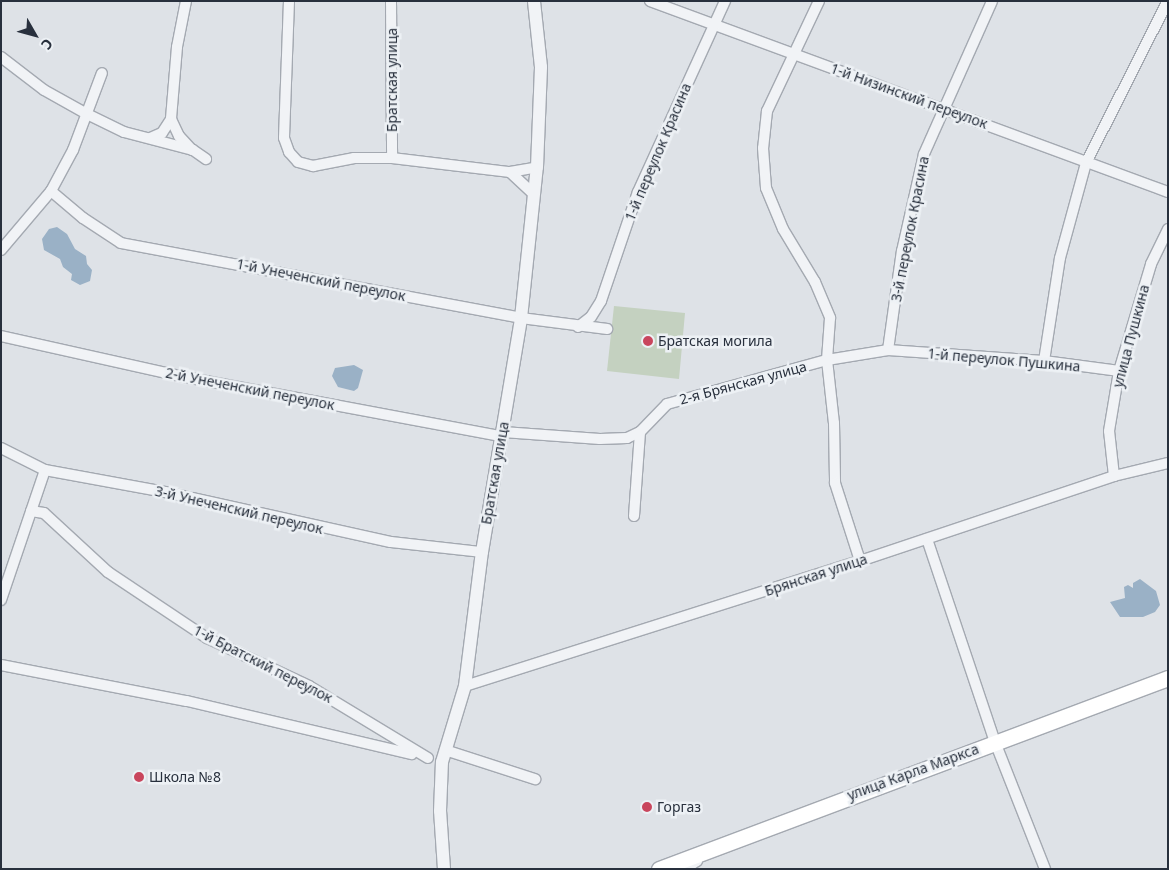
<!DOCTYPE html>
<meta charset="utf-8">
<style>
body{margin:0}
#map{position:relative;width:1169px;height:870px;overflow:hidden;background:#dee2e7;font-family:"Noto Sans",sans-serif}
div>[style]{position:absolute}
.green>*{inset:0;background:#c4d1c0}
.water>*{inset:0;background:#9ab1c6}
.roads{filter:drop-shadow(1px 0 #a4a9b1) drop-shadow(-1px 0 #a4a9b1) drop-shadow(0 1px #a4a9b1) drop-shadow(0 -1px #a4a9b1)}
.minor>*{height:10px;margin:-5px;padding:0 5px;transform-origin:5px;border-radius:5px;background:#f1f3f6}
.tertiary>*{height:12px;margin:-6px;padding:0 6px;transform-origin:6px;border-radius:6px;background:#f1f3f6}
.secondary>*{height:15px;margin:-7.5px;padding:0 7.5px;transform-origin:7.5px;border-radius:7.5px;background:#fff}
.dots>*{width:14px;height:14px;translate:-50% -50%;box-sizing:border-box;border:2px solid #edf1f5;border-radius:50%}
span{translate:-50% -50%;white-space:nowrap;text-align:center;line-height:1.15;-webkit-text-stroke:5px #edf1f5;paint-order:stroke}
.street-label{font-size:14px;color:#28303d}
.poi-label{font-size:14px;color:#28303d}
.left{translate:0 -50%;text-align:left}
.frame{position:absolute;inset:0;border:2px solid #28303d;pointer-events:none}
.north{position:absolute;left:10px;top:10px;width:50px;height:50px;-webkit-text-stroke:4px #edf1f5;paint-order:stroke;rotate:128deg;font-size:14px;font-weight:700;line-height:20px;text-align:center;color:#28303d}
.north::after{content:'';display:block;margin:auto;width:18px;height:22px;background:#28303d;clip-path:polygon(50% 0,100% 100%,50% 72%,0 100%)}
</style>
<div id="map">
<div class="green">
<i style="clip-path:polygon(614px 306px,685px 313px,679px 379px,607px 371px)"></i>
</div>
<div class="water">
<i style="clip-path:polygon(57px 227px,67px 234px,75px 249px,86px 256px,87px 264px,92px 270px,90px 281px,80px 285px,71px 280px,72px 274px,63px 267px,60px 259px,44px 250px,42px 239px,49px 229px)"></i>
<i style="clip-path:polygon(354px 365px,363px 370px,358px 388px,354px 391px,338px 387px,332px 376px,335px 368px)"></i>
<i style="clip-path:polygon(1140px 579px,1156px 591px,1160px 605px,1155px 612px,1143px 617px,1120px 617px,1110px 602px,1125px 598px,1124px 587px,1128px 585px,1133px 588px,1133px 583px)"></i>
</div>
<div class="roads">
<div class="minor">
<i style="left:186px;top:1px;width:47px;rotate:101.1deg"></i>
<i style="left:177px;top:47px;width:72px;rotate:94.8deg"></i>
<i style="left:171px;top:119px;width:19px;rotate:65deg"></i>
<i style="left:179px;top:136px;width:19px;rotate:47deg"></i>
<i style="left:289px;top:1px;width:137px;rotate:92.1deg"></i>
<i style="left:284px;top:138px;width:15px;rotate:70deg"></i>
<i style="left:289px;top:152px;width:13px;rotate:48deg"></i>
<i style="left:298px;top:162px;width:16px;rotate:15deg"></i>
<i style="left:313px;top:166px;width:42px;rotate:-11deg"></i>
<i style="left:354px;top:158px;width:38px"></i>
<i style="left:392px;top:158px;width:119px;rotate:6.8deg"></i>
<i style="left:510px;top:172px;width:27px;rotate:-10deg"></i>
<i style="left:391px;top:1px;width:157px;rotate:89.6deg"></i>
<i style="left:650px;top:1px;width:552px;rotate:20.24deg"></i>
<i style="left:819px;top:1px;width:122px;rotate:115.3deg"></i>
<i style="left:767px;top:111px;width:37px;rotate:96deg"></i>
<i style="left:763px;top:148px;width:40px;rotate:85.7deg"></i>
<i style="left:766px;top:188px;width:44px;rotate:67.5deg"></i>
<i style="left:783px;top:229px;width:62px;rotate:58.9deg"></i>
<i style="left:815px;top:282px;width:39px;rotate:67deg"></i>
<i style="left:830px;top:318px;width:42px;rotate:94.1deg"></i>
<i style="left:827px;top:360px;width:63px;rotate:83.7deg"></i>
<i style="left:834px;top:423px;width:60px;rotate:89deg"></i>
<i style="left:835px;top:483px;width:82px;rotate:72.2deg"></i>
<i style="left:1px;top:57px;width:54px;rotate:37.5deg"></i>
<i style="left:44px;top:90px;width:49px;rotate:29.2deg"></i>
<i style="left:87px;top:114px;width:41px;rotate:25.9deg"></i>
<i style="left:124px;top:132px;width:71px;rotate:14.6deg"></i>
<i style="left:193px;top:150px;width:16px;rotate:35deg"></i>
<i style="left:150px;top:138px;width:13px;rotate:-23deg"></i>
<i style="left:162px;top:133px;width:17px;rotate:-57deg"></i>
<i style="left:510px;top:172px;width:33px;rotate:43deg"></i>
<i style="left:51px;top:191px;width:42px;rotate:40.2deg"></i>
<i style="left:83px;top:218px;width:45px;rotate:33.3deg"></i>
<i style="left:121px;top:243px;width:407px;rotate:10.6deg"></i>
<i style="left:521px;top:318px;width:87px;rotate:7.3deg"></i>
<i style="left:1px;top:250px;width:77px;rotate:-49.7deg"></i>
<i style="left:51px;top:191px;width:47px;rotate:-61.8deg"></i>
<i style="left:73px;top:150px;width:82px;rotate:-69.4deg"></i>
<i style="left:578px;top:327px;width:16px;rotate:-38deg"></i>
<i style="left:591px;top:317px;width:19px;rotate:-58deg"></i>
<i style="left:601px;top:301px;width:115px;rotate:-71.3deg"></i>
<i style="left:638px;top:192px;width:210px;rotate:-65.5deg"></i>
<i style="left:1px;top:336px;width:189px;rotate:12.6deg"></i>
<i style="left:185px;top:377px;width:321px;rotate:10.6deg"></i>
<i style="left:888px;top:350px;width:100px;rotate:-82deg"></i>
<i style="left:902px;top:251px;width:99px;rotate:-77.2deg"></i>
<i style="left:924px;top:154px;width:167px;rotate:-66deg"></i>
<i style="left:1044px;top:361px;width:104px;rotate:-81.2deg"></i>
<i style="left:1060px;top:258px;width:98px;rotate:-74.7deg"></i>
<i style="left:1086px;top:163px;width:182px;rotate:-63.2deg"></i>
<i style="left:503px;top:432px;width:97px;rotate:4.1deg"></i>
<i style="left:600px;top:439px;width:27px;rotate:-2deg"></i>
<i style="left:627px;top:438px;width:14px;rotate:-25deg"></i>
<i style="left:1px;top:448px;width:49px;rotate:26.6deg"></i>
<i style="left:45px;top:470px;width:122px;rotate:10.4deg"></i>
<i style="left:165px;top:492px;width:231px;rotate:12.5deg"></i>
<i style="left:391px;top:542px;width:92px;rotate:6.3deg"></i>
<i style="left:1114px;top:476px;width:45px;rotate:-96.3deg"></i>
<i style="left:1109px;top:431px;width:61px;rotate:-80.5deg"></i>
<i style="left:1119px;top:371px;width:112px;rotate:-73.3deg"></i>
<i style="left:1151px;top:264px;width:39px;rotate:-64deg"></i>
<i style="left:31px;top:511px;width:13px;rotate:9deg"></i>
<i style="left:44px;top:513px;width:87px;rotate:42.7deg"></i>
<i style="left:108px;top:572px;width:119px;rotate:33.7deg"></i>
<i style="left:207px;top:638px;width:113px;rotate:25.2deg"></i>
<i style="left:309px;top:686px;width:139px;rotate:31.2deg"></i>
<i style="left:634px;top:516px;width:84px;rotate:-85.9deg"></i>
<i style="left:640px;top:432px;width:39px;rotate:-46deg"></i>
<i style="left:667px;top:404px;width:166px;rotate:-15.4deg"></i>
<i style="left:827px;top:360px;width:62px;rotate:-9.3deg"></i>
<i style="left:888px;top:350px;width:156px;rotate:4deg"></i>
<i style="left:1044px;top:361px;width:76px;rotate:7.6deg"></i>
<i style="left:927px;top:539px;width:214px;rotate:71.5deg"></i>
<i style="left:995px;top:742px;width:136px;rotate:68.5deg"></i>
<i style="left:1px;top:600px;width:137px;rotate:-71.3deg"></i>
<i style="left:1px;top:665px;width:189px;rotate:11deg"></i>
<i style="left:187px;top:701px;width:231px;rotate:13.3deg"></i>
<i style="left:465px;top:686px;width:414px;rotate:-17.6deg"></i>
<i style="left:860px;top:561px;width:268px;rotate:-18.5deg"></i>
<i style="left:1114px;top:476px;width:56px;rotate:-13.5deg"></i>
<i style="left:445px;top:750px;width:95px;rotate:17.9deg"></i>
<i style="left:685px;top:869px;width:14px;rotate:-34deg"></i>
<i style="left:697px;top:861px;width:6px;rotate:-108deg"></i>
</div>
<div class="tertiary">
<i style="left:444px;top:869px;width:58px;rotate:-93.9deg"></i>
<i style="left:440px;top:811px;width:49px;rotate:-87.7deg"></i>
<i style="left:442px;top:762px;width:79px;rotate:-73.2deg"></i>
<i style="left:465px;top:686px;width:135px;rotate:-82.8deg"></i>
<i style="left:482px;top:552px;width:237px;rotate:-80.5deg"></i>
<i style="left:521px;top:318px;width:152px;rotate:-84deg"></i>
<i style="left:537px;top:167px;width:100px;rotate:-87.7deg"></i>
<i style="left:541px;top:67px;width:66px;rotate:-96.1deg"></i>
</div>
<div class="secondary">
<i style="left:659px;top:869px;width:544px;rotate:-20.57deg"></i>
</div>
</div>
<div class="dots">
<i style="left:648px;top:341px;background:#c9465d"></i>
<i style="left:139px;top:777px;background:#c9465d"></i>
<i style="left:647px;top:807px;background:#c9465d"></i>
</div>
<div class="street-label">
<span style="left:392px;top:80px;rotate:-90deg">Братская улица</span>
<span style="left:909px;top:96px;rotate:20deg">1-й Низинский переулок</span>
<span style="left:658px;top:152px;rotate:-67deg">1-й переулок Красина</span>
<span style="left:910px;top:229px;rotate:-79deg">3-й переулок Красина</span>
<span style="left:321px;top:280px;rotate:11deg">1-й Унеченский переулок</span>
<span style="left:1131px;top:336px;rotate:-75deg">улица Пушкина</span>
<span style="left:1004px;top:360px;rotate:5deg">1-й переулок Пушкина</span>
<span style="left:743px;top:383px;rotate:-15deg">2-я Брянская улица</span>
<span style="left:250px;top:389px;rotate:11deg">2-й Унеченский переулок</span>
<span style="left:495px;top:473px;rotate:-80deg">Братская улица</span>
<span style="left:239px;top:510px;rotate:13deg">3-й Унеченский переулок</span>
<span style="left:816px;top:575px;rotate:-18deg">Брянская улица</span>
<span style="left:263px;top:664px;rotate:27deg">1-й Братский переулок</span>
<span style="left:913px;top:772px;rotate:-20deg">улица Карла Маркса</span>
</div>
<div class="poi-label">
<span class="left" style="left:658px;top:341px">Братская могила</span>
<span class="left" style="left:149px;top:777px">Школа №8</span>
<span class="left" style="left:657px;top:807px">Горгаз</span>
</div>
<div class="frame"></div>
<div class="north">С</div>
</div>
